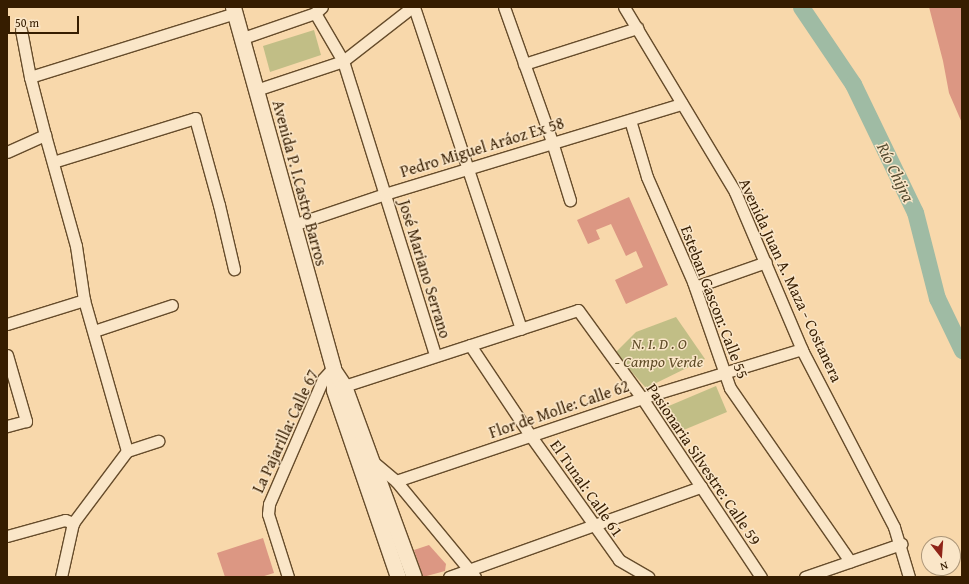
<!DOCTYPE html>
<meta charset="utf-8">
<style>
body{margin:0}
#map{position:relative;width:969px;height:584px;overflow:hidden;background:#f8d8ab;font-family:"Gentium Book Plus",serif}
div>[style]{position:absolute}
.green>*{inset:0;background:#c1be86}
.river>*{height:17px;margin:-8.5px;padding:0 8.5px;transform-origin:8.5px;border-radius:8.5px;background:#9fbba4}
.building>*{inset:0;background:#dc9783}
.roads{filter:drop-shadow(1px 0 #664c2b) drop-shadow(-1px 0 #664c2b) drop-shadow(0 1px #664c2b) drop-shadow(0 -1px #664c2b)}
.street>*{height:11px;margin:-5.5px;padding:0 5.5px;transform-origin:5.5px;border-radius:5.5px;background:#fae6c8}
.secondary>*{height:15px;margin:-7.5px;padding:0 7.5px;transform-origin:7.5px;border-radius:7.5px;background:#fae6c8}
span{translate:-50% -50%;white-space:nowrap;text-align:center;line-height:1.15;-webkit-text-stroke:3px #fae6c8;paint-order:stroke}
.street-label{font-size:16px;color:#361d00}
.park-label{font-size:16px;color:#604d28;font-style:italic}
.water-label{font-size:17px;color:#564c31;font-style:italic}
.frame{position:absolute;inset:0;border:8px solid #361d00;pointer-events:none}
.north{position:absolute;left:921px;top:536px;width:40px;height:40px;box-sizing:border-box;background:#fae6c8;border:1px solid #ac9678;border-radius:50%;rotate:163deg;font-size:11px;font-weight:700;line-height:16px;text-align:center;color:#361d00}
.north::after{content:'';display:block;margin:auto;width:14px;height:18px;background:#8f2418;clip-path:polygon(50% 0,100% 100%,50% 72%,0 100%)}
.scale{position:absolute;left:8px;top:16px;width:71px;height:18px;box-sizing:border-box;border:2px solid #361d00;border-top:0;padding-left:5px;font-size:12px;line-height:14px;white-space:nowrap;color:#361d00;-webkit-text-stroke:3px #fae6c8;paint-order:stroke}
</style>
<div id="map">
<div class="green">
<i style="clip-path:polygon(314px 30px,321px 55px,270px 72px,263px 46px)"></i>
<i style="clip-path:polygon(676px 317px,705px 359px,646px 388px,615px 353px,636px 332px)"></i>
<i style="clip-path:polygon(716px 386px,727px 412px,674px 434px,664px 408px)"></i>
</div>
<div class="river">
<i style="left:801px;top:7px;width:93px;rotate:56deg"></i>
<i style="left:853px;top:84px;width:142px;rotate:64.2deg"></i>
<i style="left:915px;top:212px;width:89px;rotate:75.7deg"></i>
<i style="left:937px;top:298px;width:58px;rotate:64.3deg"></i>
</div>
<div class="building">
<i style="clip-path:polygon(929px 7px,962px 7px,962px 123px,949px 93px,943px 61px)"></i>
<i style="clip-path:polygon(629px 197px,668px 285px,626px 304px,615px 280px,643px 267px,636px 251px,626px 256px,611px 224px,596px 230px,600px 239px,588px 244px,577px 220px)"></i>
<i style="clip-path:polygon(263px 538px,274px 573px,261px 577px,225px 577px,217px 553px)"></i>
<i style="clip-path:polygon(429px 545px,446px 564px,445px 571px,423px 577px,414px 550px)"></i>
</div>
<div class="roads">
<div class="street">
<i style="left:414px;top:7px;width:339px;rotate:71.6deg"></i>
<i style="left:504px;top:7px;width:143px;rotate:70.4deg"></i>
<i style="left:552px;top:142px;width:61px;rotate:72.8deg"></i>
<i style="left:624px;top:7px;width:216px;rotate:59deg"></i>
<i style="left:735px;top:192px;width:174px;rotate:67deg"></i>
<i style="left:803px;top:352px;width:197px;rotate:62.5deg"></i>
<i style="left:894px;top:527px;width:52px;rotate:73.3deg"></i>
<i style="left:315px;top:13px;width:56px;rotate:59.7deg"></i>
<i style="left:343px;top:61px;width:308px;rotate:72.6deg"></i>
<i style="left:21px;top:30px;width:48px;rotate:79.2deg"></i>
<i style="left:30px;top:77px;width:60px;rotate:75.5deg"></i>
<i style="left:45px;top:135px;width:115px;rotate:74.4deg"></i>
<i style="left:76px;top:246px;width:55px;rotate:81.6deg"></i>
<i style="left:84px;top:300px;width:157px;rotate:74.1deg"></i>
<i style="left:243px;top:38px;width:76px;rotate:-19.1deg"></i>
<i style="left:315px;top:13px;width:9px;rotate:-41deg"></i>
<i style="left:524px;top:64px;width:119px;rotate:-17.7deg"></i>
<i style="left:30px;top:77px;width:215px;rotate:-17.3deg"></i>
<i style="left:256px;top:90px;width:92px;rotate:-18.4deg"></i>
<i style="left:343px;top:61px;width:88px;rotate:-38deg"></i>
<i style="left:630px;top:120px;width:59px;rotate:73.4deg"></i>
<i style="left:647px;top:177px;width:115px;rotate:66.3deg"></i>
<i style="left:693px;top:282px;width:112px;rotate:70.8deg"></i>
<i style="left:730px;top:388px;width:211px;rotate:55.3deg"></i>
<i style="left:7px;top:152px;width:42px;rotate:-24.1deg"></i>
<i style="left:53px;top:162px;width:149px;rotate:-17.2deg"></i>
<i style="left:195px;top:118px;width:90px;rotate:74.6deg"></i>
<i style="left:219px;top:205px;width:66px;rotate:76.8deg"></i>
<i style="left:293px;top:225px;width:97px;rotate:-18.6deg"></i>
<i style="left:385px;top:194px;width:310px;rotate:-16.9deg"></i>
<i style="left:695px;top:287px;width:75px;rotate:-19.4deg"></i>
<i style="left:7px;top:324px;width:81px;rotate:-17.3deg"></i>
<i style="left:94px;top:331px;width:82px;rotate:-18.4deg"></i>
<i style="left:470px;top:345px;width:108px;rotate:56.3deg"></i>
<i style="left:530px;top:435px;width:153px;rotate:54.5deg"></i>
<i style="left:619px;top:560px;width:34px;rotate:30deg"></i>
<i style="left:7px;top:355px;width:69px;rotate:73.9deg"></i>
<i style="left:26px;top:421px;width:20px;rotate:165deg"></i>
<i style="left:338px;top:388px;width:252px;rotate:-18deg"></i>
<i style="left:578px;top:310px;width:109px;rotate:54deg"></i>
<i style="left:642px;top:398px;width:215px;rotate:56.4deg"></i>
<i style="left:371px;top:460px;width:33px;rotate:40deg"></i>
<i style="left:396px;top:481px;width:124px;rotate:50.5deg"></i>
<i style="left:396px;top:481px;width:260px;rotate:-18.6deg"></i>
<i style="left:642px;top:398px;width:167px;rotate:-17deg"></i>
<i style="left:7px;top:536px;width:60px;rotate:-15.4deg"></i>
<i style="left:65px;top:520px;width:9px;rotate:21deg"></i>
<i style="left:61px;top:577px;width:55px;rotate:-77.5deg"></i>
<i style="left:73px;top:523px;width:90px;rotate:-53.1deg"></i>
<i style="left:127px;top:451px;width:33px;rotate:-18deg"></i>
<i style="left:288px;top:577px;width:66px;rotate:-107.6deg"></i>
<i style="left:268px;top:514px;width:10px;rotate:-84deg"></i>
<i style="left:269px;top:504px;width:136px;rotate:-66.6deg"></i>
<i style="left:323px;top:379px;width:15px;rotate:-48deg"></i>
<i style="left:449px;top:577px;width:268px;rotate:-19.7deg"></i>
<i style="left:805px;top:577px;width:102px;rotate:-19deg"></i>
</div>
<div class="secondary">
<i style="left:233px;top:7px;width:375px;rotate:74.5deg"></i>
<i style="left:333px;top:368px;width:22px;rotate:87deg"></i>
<i style="left:334px;top:390px;width:198px;rotate:71.1deg"></i>
<i style="left:334px;top:371px;width:18px;rotate:56deg"></i>
<i style="left:344px;top:386px;width:203px;rotate:69.9deg"></i>
</div>
</div>
<div class="street-label">
<span style="left:482px;top:147px;rotate:-17deg">Pedro Miguel Aráoz Ex 58</span>
<span style="left:300px;top:183px;rotate:75deg">Avenida P. I.Castro Barros</span>
<span style="left:425px;top:269px;rotate:73deg">José Mariano Serrano</span>
<span style="left:791px;top:280px;rotate:65deg">Avenida Juan A. Maza - Costanera</span>
<span style="left:715px;top:302px;rotate:69deg">Esteban Gascon: Calle 55</span>
<span style="left:559px;top:409px;rotate:-19deg">Flor de Molle: Calle 62</span>
<span style="left:285px;top:431px;rotate:-65deg">La Pajarilla: Calle 67</span>
<span style="left:704px;top:464px;rotate:56deg">Pasionaria Silvestre: Calle 59</span>
<span style="left:587px;top:488px;rotate:55deg">El Tunal: Calle 61</span>
</div>
<div class="park-label">
<span style="left:659px;top:352px">N. I. D . O<br>- Campo Verde</span>
</div>
<div class="water-label">
<span style="left:896px;top:172px;rotate:64deg">Río Chijra</span>
</div>
<div class="frame"></div>
<div class="north">N</div>
<div class="scale">50 m</div>
</div>
